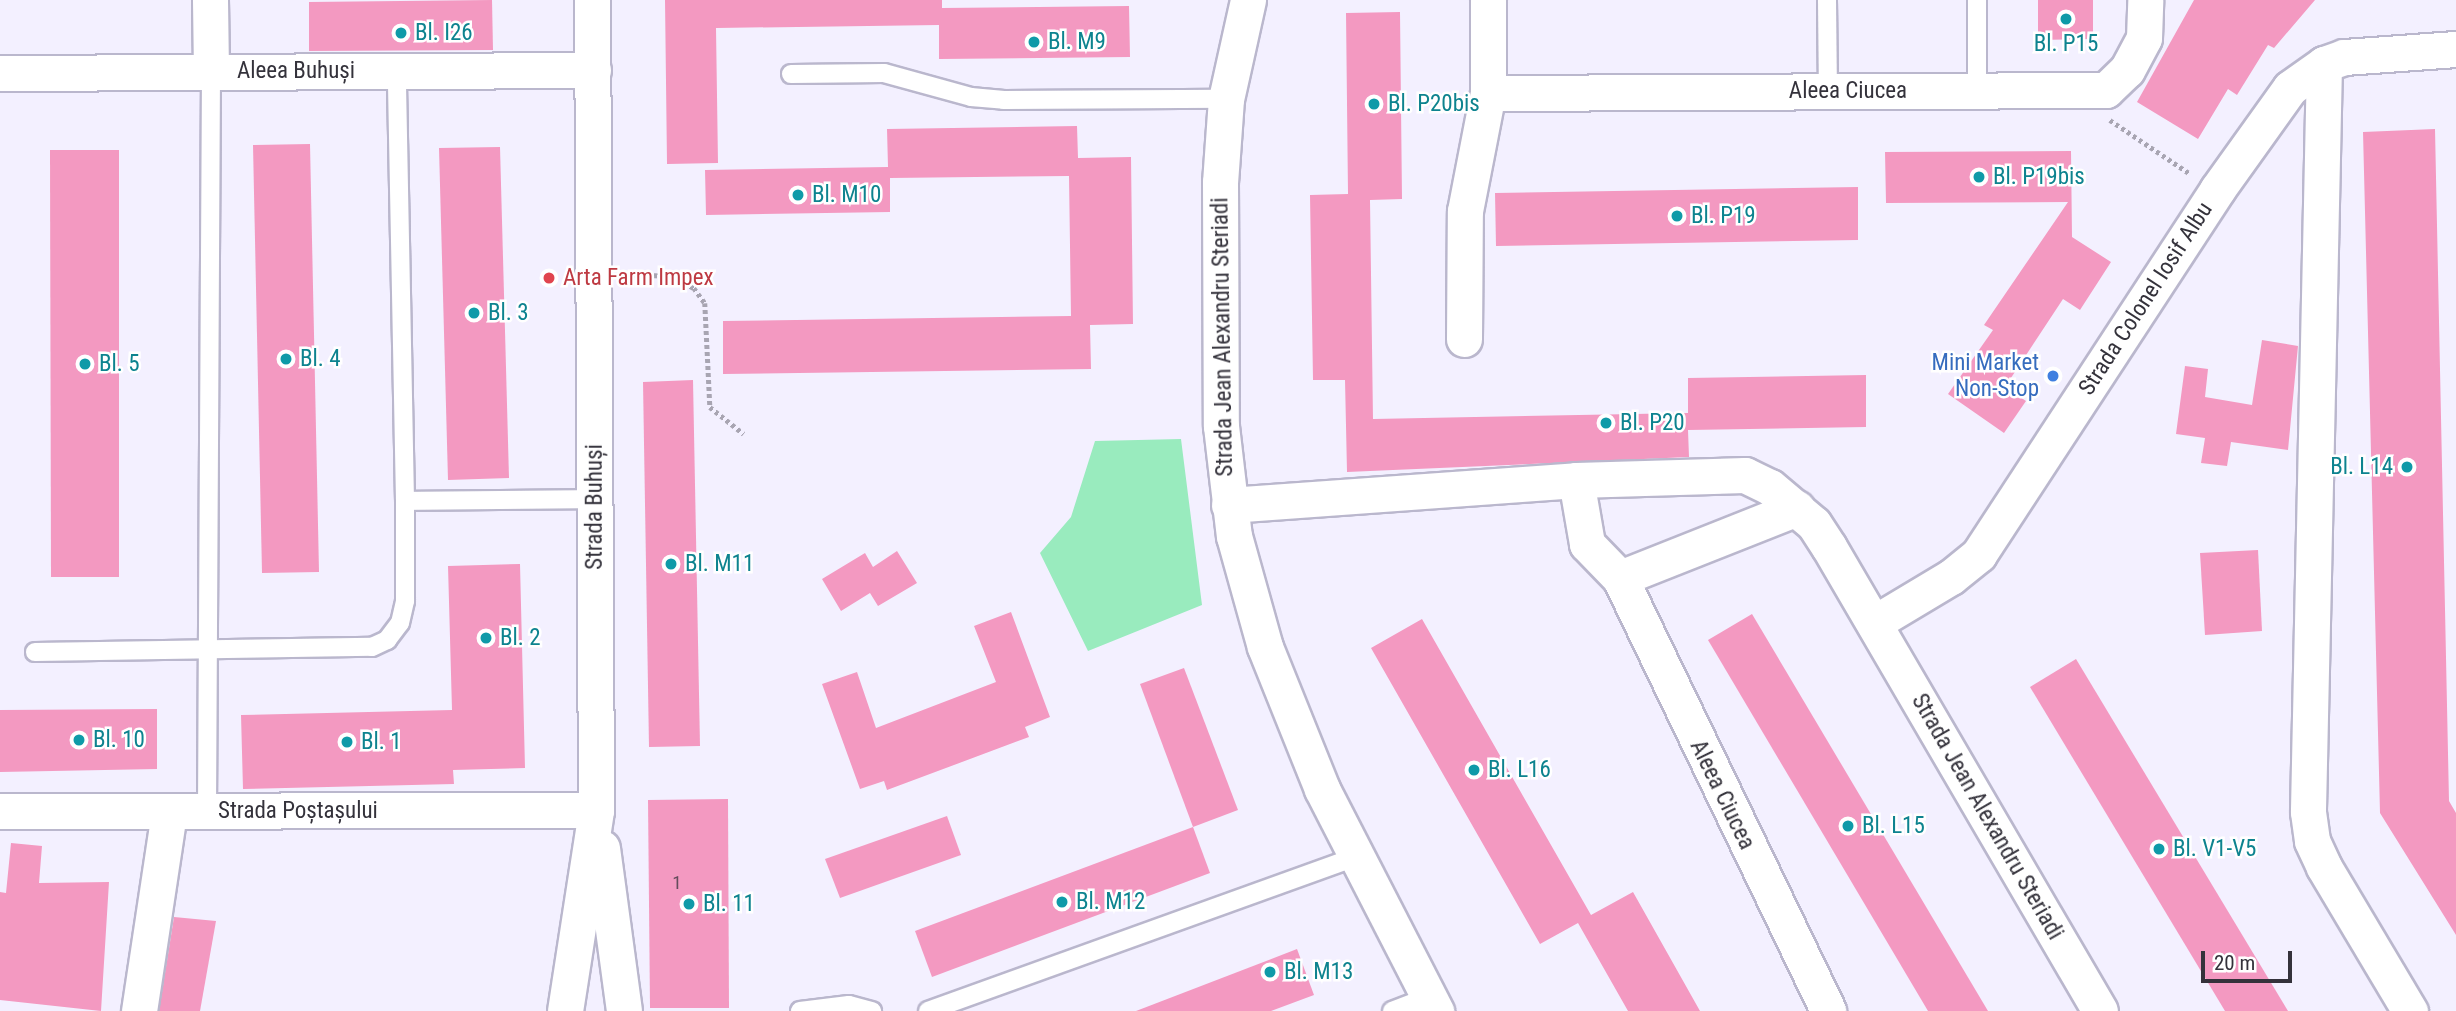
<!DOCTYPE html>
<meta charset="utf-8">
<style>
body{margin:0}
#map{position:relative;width:2456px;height:1011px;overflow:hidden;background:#f3f0ff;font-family:"Roboto Condensed",sans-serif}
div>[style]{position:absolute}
.green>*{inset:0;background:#99ebbe}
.building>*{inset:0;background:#f399c1}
.path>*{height:4.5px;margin-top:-2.25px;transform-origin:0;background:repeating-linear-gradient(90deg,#a8a5b2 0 3.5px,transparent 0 7px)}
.roads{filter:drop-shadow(2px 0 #bab7cd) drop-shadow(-2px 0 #bab7cd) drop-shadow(0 2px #bab7cd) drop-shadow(0 -2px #bab7cd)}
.service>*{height:18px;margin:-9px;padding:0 9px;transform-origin:9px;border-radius:9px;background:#fff}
.minor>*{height:35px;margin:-17.5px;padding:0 17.5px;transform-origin:17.5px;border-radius:17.5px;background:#fff}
.dots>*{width:19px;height:19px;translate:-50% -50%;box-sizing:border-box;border:4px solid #fff;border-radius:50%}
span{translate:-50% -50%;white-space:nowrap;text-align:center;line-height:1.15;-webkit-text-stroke:5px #fff;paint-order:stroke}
.number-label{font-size:19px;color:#644c5c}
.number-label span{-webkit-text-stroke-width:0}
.culture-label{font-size:23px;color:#0d838f}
.left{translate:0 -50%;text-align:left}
.right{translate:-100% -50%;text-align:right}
.street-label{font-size:23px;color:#34323b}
.health-label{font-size:23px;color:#be3a42}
.shop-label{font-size:23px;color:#366cbe}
.scale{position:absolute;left:2201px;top:951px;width:91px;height:32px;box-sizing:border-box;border:4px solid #34323b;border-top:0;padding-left:9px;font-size:21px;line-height:24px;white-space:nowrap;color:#34323b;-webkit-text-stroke:5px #fff;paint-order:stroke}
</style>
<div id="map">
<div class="green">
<i style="clip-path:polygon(1181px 439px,1202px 605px,1088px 651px,1040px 553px,1071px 517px,1095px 441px)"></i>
</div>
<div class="building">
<i style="clip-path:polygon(492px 0,493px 50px,309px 51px,309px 2px)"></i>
<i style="clip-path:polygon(665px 0,942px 0,942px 8px,1129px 6px,1130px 57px,939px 59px,939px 25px,716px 28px,718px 163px,667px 164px)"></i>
<i style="clip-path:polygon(2038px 0,2093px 0,2093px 39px,2038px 40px)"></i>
<i style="clip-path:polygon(2194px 0,2315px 0,2274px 48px,2268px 45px,2237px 95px,2228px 89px,2198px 139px,2137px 102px)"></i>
<i style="clip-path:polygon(1400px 12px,1402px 199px,1370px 200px,1373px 419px,1688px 413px,1688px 428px,1688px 378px,1866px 375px,1866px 427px,1688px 430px,1689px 457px,1347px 472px,1345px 380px,1313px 380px,1310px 195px,1348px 194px,1346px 13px)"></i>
<i style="clip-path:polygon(1077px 126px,1078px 158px,1131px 157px,1133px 324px,1090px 325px,1091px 369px,723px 374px,723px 321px,1071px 316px,1069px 176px,890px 178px,890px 212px,706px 215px,705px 170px,888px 167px,887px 129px)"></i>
<i style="clip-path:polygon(2435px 129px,2449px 801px,2456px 813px,2456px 935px,2380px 813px,2363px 132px)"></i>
<i style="clip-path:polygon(310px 144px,319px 572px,262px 573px,253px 145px)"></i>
<i style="clip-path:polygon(500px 147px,509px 478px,448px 480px,439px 148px)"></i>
<i style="clip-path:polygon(50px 150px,119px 150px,119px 577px,51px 577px)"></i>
<i style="clip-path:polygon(2071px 151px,2072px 237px,2111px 262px,2080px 310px,2063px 299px,2005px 387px,2026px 401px,2004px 433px,1948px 394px,1993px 330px,1984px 325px,2068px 202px,1886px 203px,1885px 152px)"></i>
<i style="clip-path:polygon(1858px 187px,1858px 240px,1496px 246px,1495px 193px)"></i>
<i style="clip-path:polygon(2262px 340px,2298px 346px,2288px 450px,2231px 442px,2227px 466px,2201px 463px,2205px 438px,2176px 434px,2185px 366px,2208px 369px,2205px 397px,2252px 405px)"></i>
<i style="clip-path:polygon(693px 380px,700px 746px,649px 747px,643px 382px)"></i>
<i style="clip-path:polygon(2258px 550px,2262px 631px,2205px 635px,2200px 553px)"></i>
<i style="clip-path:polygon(897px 551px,917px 583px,878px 606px,870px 593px,841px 611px,822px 579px,865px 553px,873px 567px)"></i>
<i style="clip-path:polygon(520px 564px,525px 768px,453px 770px,454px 784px,243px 789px,241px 715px,452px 710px,448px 566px)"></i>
<i style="clip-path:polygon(1011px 612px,1050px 717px,1025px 727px,1029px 737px,887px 790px,884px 781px,860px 789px,822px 684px,857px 672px,876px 728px,996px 682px,974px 626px)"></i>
<i style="clip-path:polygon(1752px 614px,1988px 1011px,1928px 1011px,1708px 640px)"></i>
<i style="clip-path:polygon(1422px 619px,1591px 915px,1633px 892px,1700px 1011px,1628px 1011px,1578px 923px,1540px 944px,1371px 648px)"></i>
<i style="clip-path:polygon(2076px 659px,2288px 1011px,2225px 1011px,2030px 687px)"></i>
<i style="clip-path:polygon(1184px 668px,1238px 810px,1193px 827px,1140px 684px)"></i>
<i style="clip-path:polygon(157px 709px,157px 769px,0 772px,0 710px)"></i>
<i style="clip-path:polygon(728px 799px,729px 1008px,650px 1008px,648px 800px)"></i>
<i style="clip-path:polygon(947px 816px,961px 855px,840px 898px,825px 859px)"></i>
<i style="clip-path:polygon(1193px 827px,1210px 873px,932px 977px,915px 931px)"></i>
<i style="clip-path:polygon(11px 843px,42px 846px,39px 883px,109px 882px,101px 1011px,0 1000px,0 892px,6px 893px)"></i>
<i style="clip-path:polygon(174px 917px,216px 921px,200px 1011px,159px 1011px)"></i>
<i style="clip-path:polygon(1297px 949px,1314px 995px,1271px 1011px,1136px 1011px)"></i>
</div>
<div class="path">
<i style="left:2110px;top:120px;width:95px;rotate:33.9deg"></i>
<i style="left:626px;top:274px;width:46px;rotate:2.5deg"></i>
<i style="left:672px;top:276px;width:25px;rotate:29deg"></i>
<i style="left:694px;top:288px;width:19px;rotate:54deg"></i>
<i style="left:705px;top:303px;width:104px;rotate:87.2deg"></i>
<i style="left:710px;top:407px;width:43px;rotate:38.5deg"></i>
</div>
<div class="roads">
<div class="service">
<i style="left:1827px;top:0;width:91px;rotate:89.4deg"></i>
<i style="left:1977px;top:0;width:90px;rotate:90deg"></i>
<i style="left:791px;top:74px;width:93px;rotate:-0.6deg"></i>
<i style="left:884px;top:73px;width:90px;rotate:15.4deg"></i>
<i style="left:971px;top:97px;width:33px;rotate:5deg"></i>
<i style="left:1004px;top:100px;width:222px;rotate:-0.3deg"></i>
<i style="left:405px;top:501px;width:190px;rotate:-0.6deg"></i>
<i style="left:35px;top:652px;width:337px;rotate:-0.9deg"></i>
<i style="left:372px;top:647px;width:17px;rotate:-25deg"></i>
<i style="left:387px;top:640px;width:21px;rotate:-53deg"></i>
<i style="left:400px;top:623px;width:23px;rotate:-77deg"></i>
<i style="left:405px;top:601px;width:100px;rotate:-90deg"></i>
<i style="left:405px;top:501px;width:430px;rotate:-91.1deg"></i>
<i style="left:207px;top:811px;width:739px;rotate:-89.69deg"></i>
<i style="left:800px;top:1011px;width:49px;rotate:-7deg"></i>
<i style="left:849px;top:1005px;width:24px;rotate:15deg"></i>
<i style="left:928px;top:1011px;width:452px;rotate:-19.8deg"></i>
<i style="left:1392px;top:1011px;width:40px;rotate:-21deg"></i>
</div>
<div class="minor">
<i style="left:210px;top:0;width:72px;rotate:89.2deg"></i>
<i style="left:1248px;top:0;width:101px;rotate:102.5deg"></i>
<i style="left:1226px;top:99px;width:83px;rotate:94.1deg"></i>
<i style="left:1220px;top:182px;width:244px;rotate:89.8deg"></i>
<i style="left:1221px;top:426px;width:111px;rotate:83.3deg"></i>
<i style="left:1234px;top:536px;width:115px;rotate:74.4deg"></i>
<i style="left:1265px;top:647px;width:153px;rotate:68.1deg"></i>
<i style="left:1322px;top:789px;width:250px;rotate:62.8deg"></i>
<i style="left:2324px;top:64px;width:748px;rotate:91.23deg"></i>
<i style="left:2308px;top:812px;width:29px;rotate:82deg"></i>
<i style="left:2312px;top:841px;width:29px;rotate:65deg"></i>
<i style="left:2324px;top:867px;width:168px;rotate:59.2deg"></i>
<i style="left:0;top:73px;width:593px;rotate:-0.29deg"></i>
<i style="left:1488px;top:93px;width:618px;rotate:-0.28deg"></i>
<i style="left:2106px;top:90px;width:29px;rotate:-44deg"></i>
<i style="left:2127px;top:70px;width:36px;rotate:-62deg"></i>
<i style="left:2144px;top:38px;width:38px;rotate:-88deg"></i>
<i style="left:1464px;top:339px;width:128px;rotate:-89.6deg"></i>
<i style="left:1465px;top:211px;width:120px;rotate:-79deg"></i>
<i style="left:1488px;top:93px;width:93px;rotate:-90deg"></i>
<i style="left:1576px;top:480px;width:65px;rotate:80.2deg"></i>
<i style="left:1587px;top:544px;width:47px;rotate:45.9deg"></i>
<i style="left:1620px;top:578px;width:480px;rotate:64.3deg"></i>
<i style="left:1229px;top:505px;width:348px;rotate:-4.1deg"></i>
<i style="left:1576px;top:480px;width:169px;rotate:-1.7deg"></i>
<i style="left:1745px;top:475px;width:28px;rotate:26deg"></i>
<i style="left:1770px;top:487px;width:57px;rotate:40.1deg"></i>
<i style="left:1814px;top:524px;width:27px;rotate:57deg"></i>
<i style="left:1829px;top:547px;width:537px;rotate:59.71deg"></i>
<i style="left:1620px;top:578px;width:190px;rotate:-21.6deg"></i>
<i style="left:1874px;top:623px;width:90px;rotate:-30.9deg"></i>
<i style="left:1951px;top:577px;width:36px;rotate:-39deg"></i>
<i style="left:1979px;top:554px;width:435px;rotate:-56.8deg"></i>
<i style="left:2217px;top:190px;width:125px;rotate:-54.4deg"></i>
<i style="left:2290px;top:88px;width:42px;rotate:-35.2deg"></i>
<i style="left:2324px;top:64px;width:21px;rotate:-19deg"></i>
<i style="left:2344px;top:57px;width:112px;rotate:-4.1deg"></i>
<i style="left:0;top:811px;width:596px;rotate:-0.1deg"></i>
<i style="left:602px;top:848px;width:164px;rotate:82.3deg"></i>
<i style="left:139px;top:1011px;width:201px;rotate:-81.4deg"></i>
<i style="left:565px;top:1011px;width:203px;rotate:-81.2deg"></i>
<i style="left:596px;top:810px;width:810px;rotate:-90.28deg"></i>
</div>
</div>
<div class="dots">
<i style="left:2066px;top:19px;background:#0f9aa8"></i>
<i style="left:401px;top:33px;background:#0f9aa8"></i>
<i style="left:1034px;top:42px;background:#0f9aa8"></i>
<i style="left:1374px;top:104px;background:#0f9aa8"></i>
<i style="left:1979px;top:177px;background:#0f9aa8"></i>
<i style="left:798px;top:195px;background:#0f9aa8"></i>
<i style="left:1677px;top:216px;background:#0f9aa8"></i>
<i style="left:549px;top:278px;background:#e0444e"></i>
<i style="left:474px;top:313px;background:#0f9aa8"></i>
<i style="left:286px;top:359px;background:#0f9aa8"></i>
<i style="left:85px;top:364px;background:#0f9aa8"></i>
<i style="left:2053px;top:376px;background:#3f7fe0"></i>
<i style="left:1606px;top:423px;background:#0f9aa8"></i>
<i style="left:2407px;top:467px;background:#0f9aa8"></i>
<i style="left:671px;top:564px;background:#0f9aa8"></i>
<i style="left:486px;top:638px;background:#0f9aa8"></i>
<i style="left:79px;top:740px;background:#0f9aa8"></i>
<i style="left:347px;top:742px;background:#0f9aa8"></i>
<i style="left:1474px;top:770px;background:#0f9aa8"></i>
<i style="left:1848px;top:826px;background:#0f9aa8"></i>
<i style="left:2159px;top:849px;background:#0f9aa8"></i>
<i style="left:1062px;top:902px;background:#0f9aa8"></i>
<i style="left:689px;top:904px;background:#0f9aa8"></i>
<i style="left:1270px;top:972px;background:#0f9aa8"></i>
</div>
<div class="number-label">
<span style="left:677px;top:883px">1</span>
</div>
<div class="culture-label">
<span class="left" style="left:415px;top:33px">Bl. I26</span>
<span class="left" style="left:1048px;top:42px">Bl. M9</span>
<span style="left:2066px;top:44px">Bl. P15</span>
<span class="left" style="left:1388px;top:104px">Bl. P20bis</span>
<span class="left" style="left:1993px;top:177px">Bl. P19bis</span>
<span class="left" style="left:812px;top:195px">Bl. M10</span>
<span class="left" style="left:1691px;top:216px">Bl. P19</span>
<span class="left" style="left:488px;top:313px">Bl. 3</span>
<span class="left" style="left:300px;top:359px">Bl. 4</span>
<span class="left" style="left:99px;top:364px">Bl. 5</span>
<span class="left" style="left:1620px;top:423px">Bl. P20</span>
<span class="right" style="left:2393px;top:467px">Bl. L14</span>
<span class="left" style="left:685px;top:564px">Bl. M11</span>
<span class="left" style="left:500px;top:638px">Bl. 2</span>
<span class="left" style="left:93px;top:740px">Bl. 10</span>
<span class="left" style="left:361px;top:742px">Bl. 1</span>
<span class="left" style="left:1488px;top:770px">Bl. L16</span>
<span class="left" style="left:1862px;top:826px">Bl. L15</span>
<span class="left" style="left:2173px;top:849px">Bl. V1-V5</span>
<span class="left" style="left:1076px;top:902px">Bl. M12</span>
<span class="left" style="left:703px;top:904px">Bl. 11</span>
<span class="left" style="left:1284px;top:972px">Bl. M13</span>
</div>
<div class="street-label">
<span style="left:296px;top:71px">Aleea Buhuși</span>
<span style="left:1848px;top:91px">Aleea Ciucea</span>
<span style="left:2146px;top:299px;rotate:-57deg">Strada Colonel Iosif Albu</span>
<span style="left:1223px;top:337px;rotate:-91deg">Strada Jean Alexandru Steriadi</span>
<span style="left:595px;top:507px;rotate:-90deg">Strada Buhuși</span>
<span style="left:1722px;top:795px;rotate:64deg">Aleea Ciucea</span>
<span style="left:298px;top:811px">Strada Poștașului</span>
<span style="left:1987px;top:817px;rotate:60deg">Strada Jean Alexandru Steriadi</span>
</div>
<div class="health-label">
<span class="left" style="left:563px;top:278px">Arta Farm Impex</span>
</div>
<div class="shop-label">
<span class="right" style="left:2039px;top:376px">Mini Market<br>Non-Stop</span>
</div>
<div class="scale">20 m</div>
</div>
